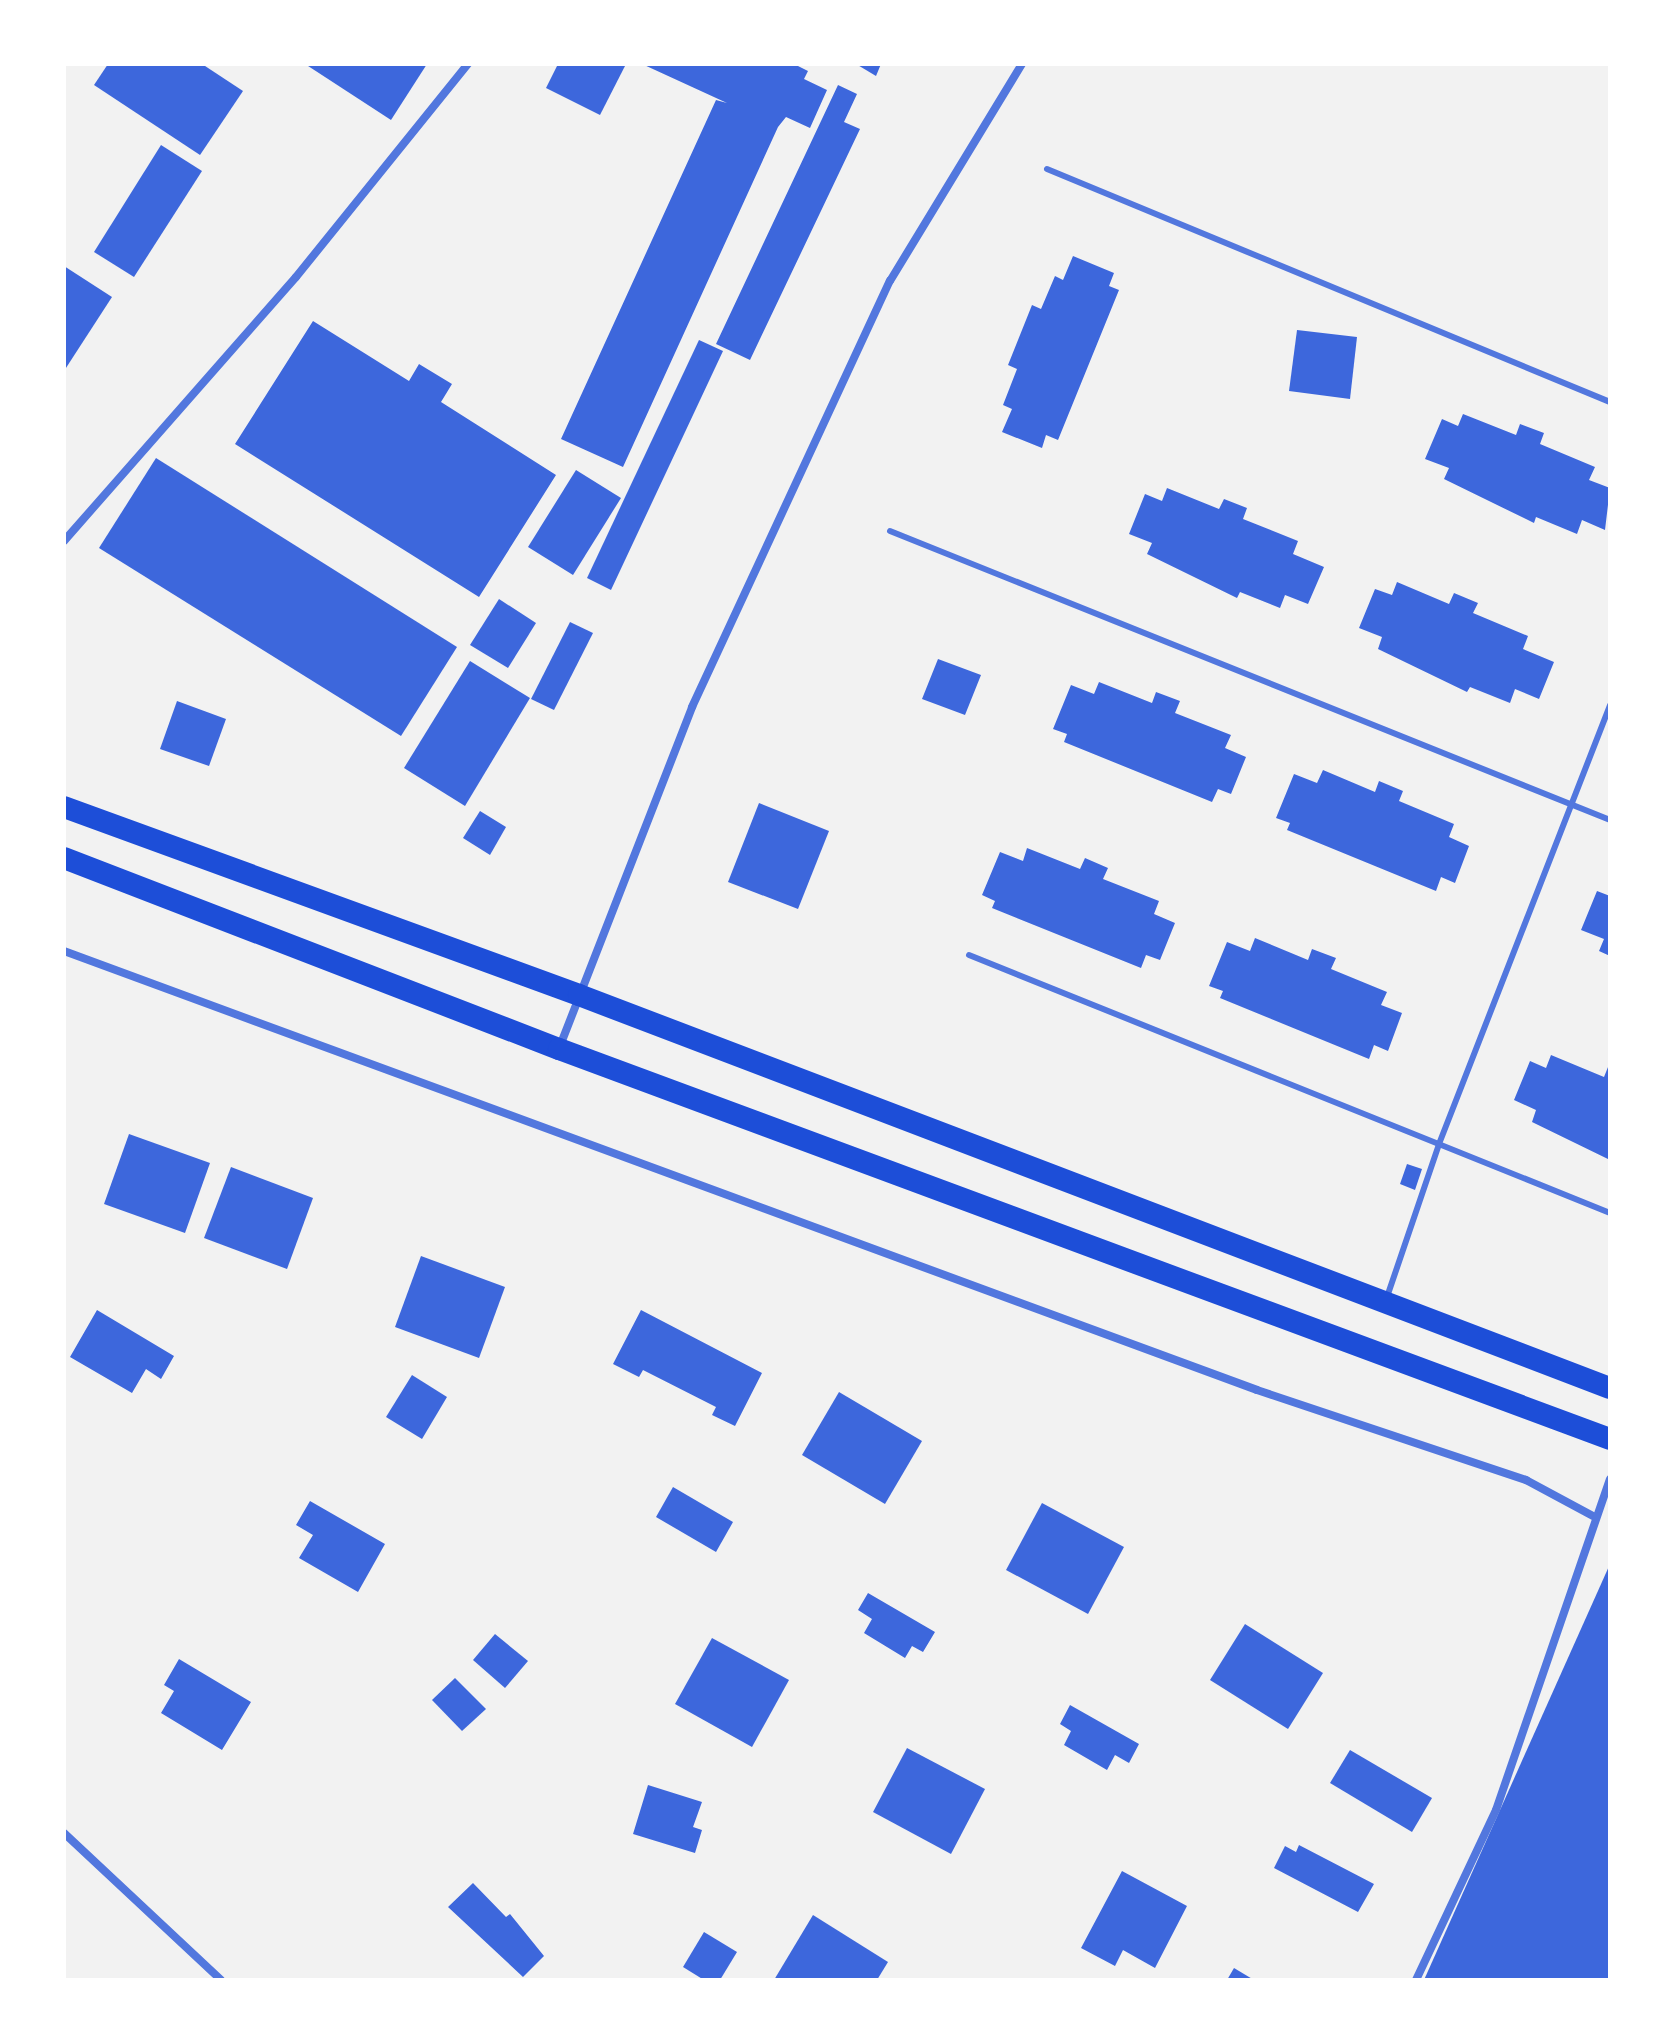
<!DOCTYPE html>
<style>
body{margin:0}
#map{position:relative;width:1674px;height:2044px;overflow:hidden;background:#f2f2f2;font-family:Manrope,sans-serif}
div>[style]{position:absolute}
.building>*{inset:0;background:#3d67dc}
.service>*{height:6px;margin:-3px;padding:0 3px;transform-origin:3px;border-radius:3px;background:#5277de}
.minor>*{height:8px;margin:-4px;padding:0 4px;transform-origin:4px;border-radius:4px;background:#5277de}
.trunk>*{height:22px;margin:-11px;padding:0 11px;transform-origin:11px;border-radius:11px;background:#1d4ed8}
span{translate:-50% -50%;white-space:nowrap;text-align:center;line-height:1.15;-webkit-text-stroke:8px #fff;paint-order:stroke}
.frame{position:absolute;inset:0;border:66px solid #fff;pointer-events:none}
</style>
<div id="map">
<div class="building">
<i style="clip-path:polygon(108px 64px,202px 64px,243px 91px,200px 155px,94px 85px)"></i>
<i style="clip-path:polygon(305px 64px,427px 64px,391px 120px)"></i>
<i style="clip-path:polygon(558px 64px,626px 64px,600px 115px,546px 88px)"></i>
<i style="clip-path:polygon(642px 64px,794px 64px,808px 71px,804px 79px,827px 90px,810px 128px,786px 117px,778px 127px,623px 467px,561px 439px,716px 100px,727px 103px)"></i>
<i style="clip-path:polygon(856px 64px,881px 64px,876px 76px)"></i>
<i style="clip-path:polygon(838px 85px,857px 94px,844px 122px,860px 129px,750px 360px,716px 344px)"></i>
<i style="clip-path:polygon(161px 145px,202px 171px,134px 277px,94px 252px)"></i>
<i style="clip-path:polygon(1073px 256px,1114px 273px,1109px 286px,1119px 290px,1058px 440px,1046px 435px,1042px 448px,1002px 432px,1012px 409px,1003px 405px,1017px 369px,1008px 365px,1032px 305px,1041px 309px,1055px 276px,1063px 280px)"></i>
<i style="clip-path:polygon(64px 266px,112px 297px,64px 371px)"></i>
<i style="clip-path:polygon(313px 321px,409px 381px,419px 364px,452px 384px,441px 402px,556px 475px,479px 597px,235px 444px)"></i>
<i style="clip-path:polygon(1297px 330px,1357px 337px,1350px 399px,1289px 391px)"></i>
<i style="clip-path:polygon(699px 340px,723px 351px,611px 590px,587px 578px)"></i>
<i style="clip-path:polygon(1463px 414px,1516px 435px,1520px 424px,1544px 433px,1540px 444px,1595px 467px,1589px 480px,1610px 488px,1605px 530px,1582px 520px,1577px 534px,1536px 517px,1534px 523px,1444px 479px,1449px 468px,1425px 459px,1442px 419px,1458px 426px)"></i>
<i style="clip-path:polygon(156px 458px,457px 647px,401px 736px,99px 548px)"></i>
<i style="clip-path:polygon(576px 470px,621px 498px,573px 575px,528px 547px)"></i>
<i style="clip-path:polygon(1167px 488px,1219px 509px,1224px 499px,1247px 508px,1243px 519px,1298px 541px,1293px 554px,1324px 567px,1308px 604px,1285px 595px,1280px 608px,1240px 592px,1237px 598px,1147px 554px,1152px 543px,1129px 534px,1145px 494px,1162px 501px)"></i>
<i style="clip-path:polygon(1397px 582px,1449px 604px,1454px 593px,1478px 603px,1473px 613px,1528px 636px,1523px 649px,1554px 662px,1539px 699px,1515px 689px,1510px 703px,1470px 687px,1467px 692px,1378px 649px,1382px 637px,1359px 628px,1375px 589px,1392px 595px)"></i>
<i style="clip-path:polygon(499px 599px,536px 623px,508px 668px,470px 645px)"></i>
<i style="clip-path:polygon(570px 622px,593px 633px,554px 710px,531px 699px)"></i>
<i style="clip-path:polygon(938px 659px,981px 675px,965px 715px,922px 699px)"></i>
<i style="clip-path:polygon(470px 661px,530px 698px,465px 806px,404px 768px)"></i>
<i style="clip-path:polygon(1099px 682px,1152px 703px,1156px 692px,1180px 701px,1175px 713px,1231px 735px,1225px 748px,1246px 757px,1231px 794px,1218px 789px,1212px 802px,1064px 742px,1067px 734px,1053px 729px,1071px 685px,1094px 694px)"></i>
<i style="clip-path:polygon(177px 701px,226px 719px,209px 766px,160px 749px)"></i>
<i style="clip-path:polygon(1323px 770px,1375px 792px,1379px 781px,1403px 791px,1399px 801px,1454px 824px,1449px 837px,1469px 846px,1455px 883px,1441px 877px,1436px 891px,1287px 830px,1290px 823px,1276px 818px,1294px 774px,1317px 783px)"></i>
<i style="clip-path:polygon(759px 803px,829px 831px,798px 909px,728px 882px)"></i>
<i style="clip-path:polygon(480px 811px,506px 827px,490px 855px,463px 838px)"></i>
<i style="clip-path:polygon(1027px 848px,1080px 869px,1085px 858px,1108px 868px,1103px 879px,1159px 901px,1154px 914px,1175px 923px,1160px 960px,1146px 955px,1141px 968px,992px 908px,995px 901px,982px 895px,1000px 852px,1023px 861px)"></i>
<i style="clip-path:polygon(1597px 891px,1610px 896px,1610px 956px,1599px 951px,1604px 939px,1581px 930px)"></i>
<i style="clip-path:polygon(1255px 938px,1308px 960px,1312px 949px,1336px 958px,1331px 969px,1387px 992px,1381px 1005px,1402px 1013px,1388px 1051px,1374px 1045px,1369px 1059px,1220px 998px,1223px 991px,1209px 986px,1227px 942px,1250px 951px)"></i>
<i style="clip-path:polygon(1551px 1055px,1604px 1077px,1610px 1062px,1610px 1160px,1532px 1122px,1536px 1110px,1514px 1100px,1530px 1061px,1546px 1068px)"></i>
<i style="clip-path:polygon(129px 1134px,210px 1163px,185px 1233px,104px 1204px)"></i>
<i style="clip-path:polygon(1407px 1164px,1422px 1169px,1415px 1190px,1400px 1184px)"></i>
<i style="clip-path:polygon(231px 1167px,313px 1198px,287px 1269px,204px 1238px)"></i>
<i style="clip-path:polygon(421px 1256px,505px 1287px,479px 1358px,395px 1327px)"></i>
<i style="clip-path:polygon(97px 1310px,174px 1356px,161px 1379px,146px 1369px,132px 1393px,70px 1357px)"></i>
<i style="clip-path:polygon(641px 1310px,762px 1373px,735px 1426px,712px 1415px,716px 1407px,643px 1370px,639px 1377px,613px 1364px)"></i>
<i style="clip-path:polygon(412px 1375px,447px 1397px,422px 1439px,386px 1417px)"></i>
<i style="clip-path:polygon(839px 1392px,922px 1441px,885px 1504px,802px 1455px)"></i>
<i style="clip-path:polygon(673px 1487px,733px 1522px,716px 1552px,656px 1517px)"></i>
<i style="clip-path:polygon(310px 1501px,385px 1544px,358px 1592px,299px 1558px,313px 1535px,296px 1525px)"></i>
<i style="clip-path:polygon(1042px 1503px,1124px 1547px,1088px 1614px,1006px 1570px)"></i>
<i style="clip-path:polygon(1610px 1564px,1610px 1980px,1424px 1980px)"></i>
<i style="clip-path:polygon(868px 1593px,935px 1632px,923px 1652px,912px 1646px,905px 1658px,864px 1633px,872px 1619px,858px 1610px)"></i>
<i style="clip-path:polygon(1245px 1624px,1323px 1673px,1288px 1729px,1210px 1680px)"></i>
<i style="clip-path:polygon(495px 1634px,528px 1661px,505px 1688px,473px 1660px)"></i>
<i style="clip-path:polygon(712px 1638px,789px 1680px,752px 1747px,675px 1704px)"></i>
<i style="clip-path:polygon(179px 1659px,251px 1702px,222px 1750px,161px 1713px,174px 1691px,164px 1685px)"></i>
<i style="clip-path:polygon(455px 1678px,486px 1709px,462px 1731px,432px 1700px)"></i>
<i style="clip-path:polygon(1070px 1705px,1139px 1744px,1129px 1763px,1115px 1755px,1107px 1770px,1064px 1745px,1071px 1731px,1060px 1724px)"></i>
<i style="clip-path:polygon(907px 1748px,985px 1789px,951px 1854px,873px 1812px)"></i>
<i style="clip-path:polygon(1350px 1750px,1432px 1798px,1412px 1832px,1330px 1783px)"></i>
<i style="clip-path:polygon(648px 1785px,702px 1802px,693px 1827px,702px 1830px,695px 1853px,633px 1834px)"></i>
<i style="clip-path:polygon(1299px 1845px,1374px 1884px,1358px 1912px,1274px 1868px,1285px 1846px,1296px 1852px)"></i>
<i style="clip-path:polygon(1122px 1871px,1187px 1906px,1155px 1968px,1123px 1950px,1115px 1966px,1081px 1948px)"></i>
<i style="clip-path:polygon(473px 1883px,506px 1917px,510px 1914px,544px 1956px,523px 1977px,448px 1907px)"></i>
<i style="clip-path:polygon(813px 1915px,888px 1962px,877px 1980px,774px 1980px)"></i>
<i style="clip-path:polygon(704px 1932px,737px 1952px,720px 1980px,704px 1980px,683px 1967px)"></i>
<i style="clip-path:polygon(1234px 1968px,1254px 1980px,1227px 1980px)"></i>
</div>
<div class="service">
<i style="left:1047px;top:169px;width:609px;rotate:22.48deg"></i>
<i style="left:890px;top:531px;width:776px;rotate:21.87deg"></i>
<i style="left:969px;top:955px;width:691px;rotate:21.92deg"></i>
<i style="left:1387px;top:1297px;width:162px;rotate:-71.2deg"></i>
<i style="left:1439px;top:1144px;width:471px;rotate:-68.7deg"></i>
</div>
<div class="minor">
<i style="left:64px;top:541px;width:351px;rotate:-48.7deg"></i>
<i style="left:296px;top:277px;width:274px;rotate:-51.1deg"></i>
<i style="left:64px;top:951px;width:1271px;rotate:20.2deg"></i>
<i style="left:1257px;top:1390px;width:284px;rotate:18.5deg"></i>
<i style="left:1526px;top:1480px;width:76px;rotate:28.2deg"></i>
<i style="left:560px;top:1046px;width:364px;rotate:-68.7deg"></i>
<i style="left:692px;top:707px;width:470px;rotate:-65.1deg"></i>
<i style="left:890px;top:281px;width:254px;rotate:-58.7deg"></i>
<i style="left:64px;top:1833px;width:215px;rotate:43.1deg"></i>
<i style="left:1416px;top:1980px;width:188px;rotate:-64.8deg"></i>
<i style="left:1496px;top:1810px;width:350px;rotate:-71deg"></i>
</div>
<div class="trunk">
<i style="left:64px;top:807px;width:548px;rotate:20.05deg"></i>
<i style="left:579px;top:995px;width:1103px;rotate:20.87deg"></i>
<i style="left:64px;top:858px;width:531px;rotate:21.1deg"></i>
<i style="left:559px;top:1049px;width:1121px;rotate:20.36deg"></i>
</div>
<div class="frame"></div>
</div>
